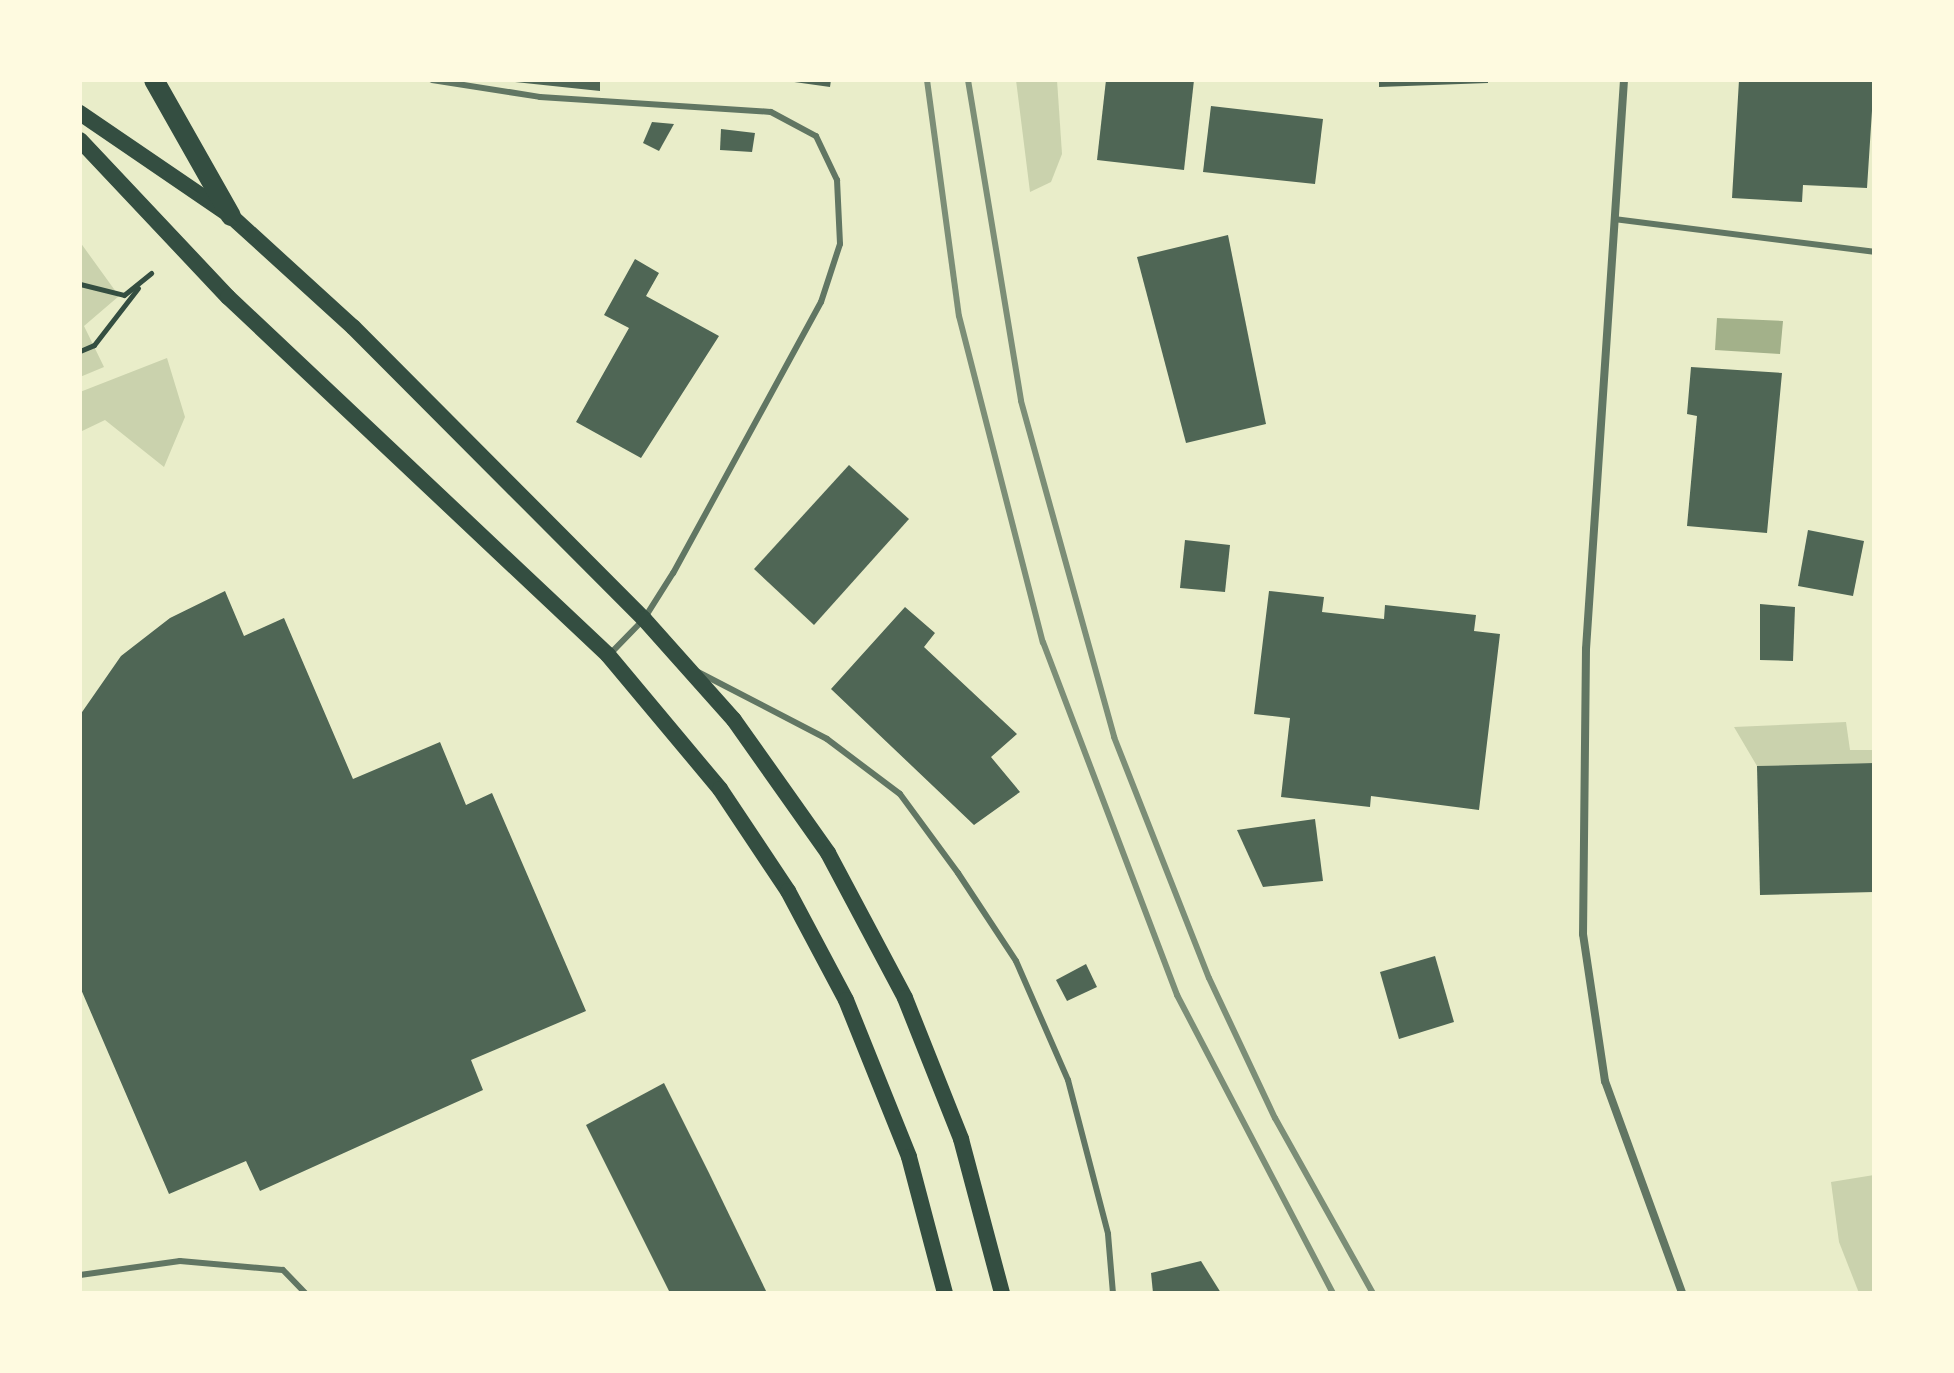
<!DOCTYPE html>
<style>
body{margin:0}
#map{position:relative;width:1954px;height:1373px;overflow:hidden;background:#e9edc9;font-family:"Sofia Sans Condensed",sans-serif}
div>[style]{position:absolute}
.green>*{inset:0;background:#cad2ad}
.water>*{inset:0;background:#a3b18a}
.building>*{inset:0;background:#4f6655}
.path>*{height:5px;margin:-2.5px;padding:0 2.5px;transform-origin:2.5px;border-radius:2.5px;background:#344e41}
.service>*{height:6px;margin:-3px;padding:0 3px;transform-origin:3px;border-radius:3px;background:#617663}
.minor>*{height:8px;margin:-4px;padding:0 4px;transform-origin:4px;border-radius:4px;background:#617663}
.secondary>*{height:16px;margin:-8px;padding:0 8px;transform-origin:8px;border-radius:8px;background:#344e41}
.primary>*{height:20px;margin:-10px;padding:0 10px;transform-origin:10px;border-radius:10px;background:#344e41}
.rail>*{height:6px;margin:-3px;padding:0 3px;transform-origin:3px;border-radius:3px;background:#7c8e77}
span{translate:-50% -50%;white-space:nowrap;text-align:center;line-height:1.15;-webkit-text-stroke:6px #fefae0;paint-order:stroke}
.frame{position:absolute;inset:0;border:82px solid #fefae0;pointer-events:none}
</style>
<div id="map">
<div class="green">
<i style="clip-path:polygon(1016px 80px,1057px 80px,1062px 154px,1051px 182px,1030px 192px)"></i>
<i style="clip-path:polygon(80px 242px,119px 296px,84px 326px,104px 367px,80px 377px)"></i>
<i style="clip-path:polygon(167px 358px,185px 417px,164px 467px,105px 420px,80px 432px,80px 392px)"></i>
<i style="clip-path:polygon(1846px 722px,1850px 750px,1874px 750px,1874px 763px,1757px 766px,1734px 727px)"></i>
<i style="clip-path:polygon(1874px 1175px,1874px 1293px,1859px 1293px,1839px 1242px,1831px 1182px)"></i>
</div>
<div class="water">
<i style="clip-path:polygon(1717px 318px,1783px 321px,1780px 354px,1715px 350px)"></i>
</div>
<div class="building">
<i style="clip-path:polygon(515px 80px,600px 80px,600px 91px,515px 82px)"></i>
<i style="clip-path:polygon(780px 80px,831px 80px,830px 87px)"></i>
<i style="clip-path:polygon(1106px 80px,1194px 80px,1184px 170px,1097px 160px)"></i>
<i style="clip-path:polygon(1379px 80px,1488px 80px,1488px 83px,1379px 87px)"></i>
<i style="clip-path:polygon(1739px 80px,1874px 80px,1867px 188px,1803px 185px,1802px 202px,1732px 198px)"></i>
<i style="clip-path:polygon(1211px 106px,1323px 119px,1315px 184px,1203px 172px)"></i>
<i style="clip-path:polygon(652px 122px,674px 124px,659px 151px,643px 143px)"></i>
<i style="clip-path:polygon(721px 129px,755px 133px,752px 152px,720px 150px)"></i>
<i style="clip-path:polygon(1228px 235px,1266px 424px,1186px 443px,1137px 257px)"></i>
<i style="clip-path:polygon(635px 259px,659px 273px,646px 296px,719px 336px,641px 458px,576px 422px,629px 328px,604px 315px)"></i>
<i style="clip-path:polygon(1691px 367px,1782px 373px,1767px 533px,1687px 526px,1697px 416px,1687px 414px)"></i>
<i style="clip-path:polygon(849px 465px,909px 519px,814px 625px,754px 569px)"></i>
<i style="clip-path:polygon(1808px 530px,1864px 541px,1853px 596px,1798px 586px)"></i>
<i style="clip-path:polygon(1185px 540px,1230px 545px,1225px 592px,1180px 588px)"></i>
<i style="clip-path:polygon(225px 591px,244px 636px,284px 618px,353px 779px,440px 742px,466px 805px,492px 793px,586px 1011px,471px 1060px,483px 1090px,260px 1191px,246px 1161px,169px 1194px,80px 987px,80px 715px,121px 656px,170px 618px)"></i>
<i style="clip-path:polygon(1269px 591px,1324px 597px,1322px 612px,1384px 619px,1385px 605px,1476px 615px,1474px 631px,1500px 634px,1479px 810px,1371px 796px,1370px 807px,1281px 797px,1290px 718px,1254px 714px)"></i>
<i style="clip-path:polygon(1760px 604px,1795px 607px,1793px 661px,1760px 660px)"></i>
<i style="clip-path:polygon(905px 607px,935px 633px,924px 647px,1017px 734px,991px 757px,1020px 792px,974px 825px,831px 689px)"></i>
<i style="clip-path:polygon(1874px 763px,1874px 892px,1760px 895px,1757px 766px)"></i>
<i style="clip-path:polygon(1315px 819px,1323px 881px,1263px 887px,1237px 830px)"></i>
<i style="clip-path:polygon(1435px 956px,1454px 1022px,1399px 1039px,1380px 972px)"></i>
<i style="clip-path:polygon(1086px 964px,1097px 987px,1067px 1001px,1056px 980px)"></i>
<i style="clip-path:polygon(664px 1083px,709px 1173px,767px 1293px,670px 1293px,586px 1125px)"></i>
<i style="clip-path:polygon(1201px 1261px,1221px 1293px,1153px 1293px,1151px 1273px)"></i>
</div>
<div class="path">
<i style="left:80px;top:284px;width:45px;rotate:14deg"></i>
<i style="left:124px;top:295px;width:35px;rotate:-39deg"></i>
<i style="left:80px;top:351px;width:15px;rotate:-23deg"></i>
<i style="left:94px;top:345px;width:72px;rotate:-52.3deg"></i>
</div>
<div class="service">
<i style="left:432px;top:80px;width:109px;rotate:8.9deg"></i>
<i style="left:540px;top:97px;width:231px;rotate:3.7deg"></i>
<i style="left:771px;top:112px;width:51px;rotate:28.1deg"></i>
<i style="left:816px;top:136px;width:49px;rotate:64.5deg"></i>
<i style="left:837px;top:180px;width:64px;rotate:87.3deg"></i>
<i style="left:840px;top:244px;width:61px;rotate:108.1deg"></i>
<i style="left:821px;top:302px;width:309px;rotate:118.6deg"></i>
<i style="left:673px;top:573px;width:54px;rotate:122.2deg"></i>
<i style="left:644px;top:619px;width:49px;rotate:134.2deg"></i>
<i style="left:1614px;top:219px;width:262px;rotate:7.2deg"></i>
<i style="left:698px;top:672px;width:145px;rotate:27.4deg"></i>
<i style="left:827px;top:739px;width:91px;rotate:37deg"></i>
<i style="left:900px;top:794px;width:98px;rotate:53.7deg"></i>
<i style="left:958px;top:873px;width:105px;rotate:56.6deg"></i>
<i style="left:1016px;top:961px;width:130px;rotate:66.4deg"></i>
<i style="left:1068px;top:1080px;width:159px;rotate:75.4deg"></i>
<i style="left:1108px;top:1234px;width:59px;rotate:85.2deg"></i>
<i style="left:80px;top:1275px;width:101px;rotate:-8deg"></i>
<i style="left:180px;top:1261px;width:103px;rotate:5deg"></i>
<i style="left:283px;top:1270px;width:32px;rotate:46deg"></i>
</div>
<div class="minor">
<i style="left:1624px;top:80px;width:570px;rotate:93.82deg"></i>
<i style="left:1586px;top:649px;width:285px;rotate:90.6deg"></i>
<i style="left:1583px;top:934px;width:149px;rotate:81.5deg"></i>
<i style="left:1605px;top:1081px;width:226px;rotate:70deg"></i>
</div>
<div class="secondary">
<i style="left:80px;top:113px;width:183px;rotate:34.3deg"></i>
<i style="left:231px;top:216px;width:165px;rotate:42.3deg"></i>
<i style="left:353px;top:327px;width:412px;rotate:45.1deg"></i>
<i style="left:644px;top:619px;width:135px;rotate:48.3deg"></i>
<i style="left:734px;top:720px;width:163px;rotate:54.7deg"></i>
<i style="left:828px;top:853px;width:164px;rotate:62deg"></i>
<i style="left:905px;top:998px;width:152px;rotate:68.3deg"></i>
<i style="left:961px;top:1139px;width:159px;rotate:75.1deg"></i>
<i style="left:80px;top:140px;width:216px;rotate:46.7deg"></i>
<i style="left:228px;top:297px;width:522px;rotate:43.29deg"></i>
<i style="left:608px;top:655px;width:175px;rotate:50.1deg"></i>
<i style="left:720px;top:789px;width:123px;rotate:56.3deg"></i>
<i style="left:788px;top:891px;width:123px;rotate:62deg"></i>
<i style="left:846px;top:1000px;width:169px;rotate:68.1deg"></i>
<i style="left:909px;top:1157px;width:141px;rotate:75.2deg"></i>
</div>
<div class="primary">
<i style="left:154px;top:80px;width:156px;rotate:60.5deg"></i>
</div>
<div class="rail">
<i style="left:927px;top:80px;width:238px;rotate:82.3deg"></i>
<i style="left:959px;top:316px;width:337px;rotate:75.6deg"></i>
<i style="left:1043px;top:642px;width:378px;rotate:69.2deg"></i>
<i style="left:1177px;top:995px;width:336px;rotate:62.4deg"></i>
<i style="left:968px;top:80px;width:325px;rotate:80.6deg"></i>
<i style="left:1021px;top:401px;width:349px;rotate:74.5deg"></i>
<i style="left:1114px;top:737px;width:259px;rotate:68.5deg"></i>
<i style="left:1209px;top:978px;width:155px;rotate:64.8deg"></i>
<i style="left:1275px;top:1118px;width:201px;rotate:60.8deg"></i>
</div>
<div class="frame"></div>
</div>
